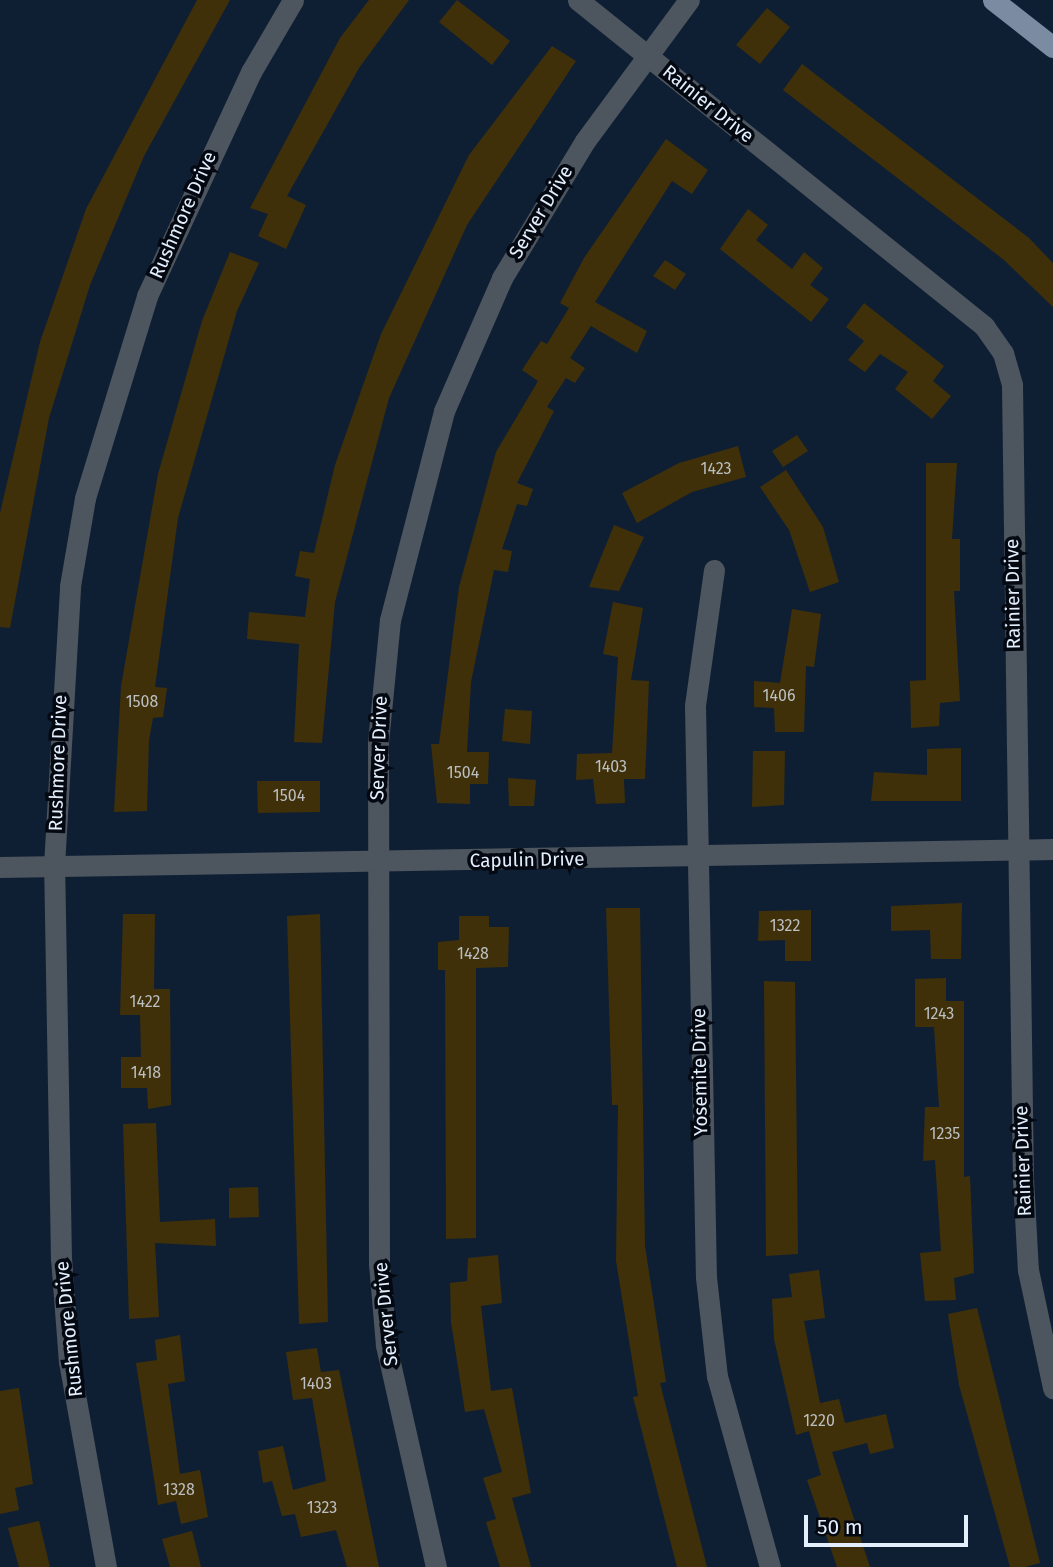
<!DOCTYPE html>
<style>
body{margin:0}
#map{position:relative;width:1053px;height:1567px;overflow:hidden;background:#0f1f33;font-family:"Fira Sans",sans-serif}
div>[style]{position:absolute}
.building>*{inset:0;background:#3f300a}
.minor>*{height:21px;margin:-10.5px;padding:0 10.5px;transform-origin:10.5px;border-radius:10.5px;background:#4d555f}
.tertiary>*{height:21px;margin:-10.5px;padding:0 10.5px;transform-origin:10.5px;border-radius:10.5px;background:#4d555f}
.primary>*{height:21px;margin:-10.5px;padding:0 10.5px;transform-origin:10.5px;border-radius:10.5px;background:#7b8ca2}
span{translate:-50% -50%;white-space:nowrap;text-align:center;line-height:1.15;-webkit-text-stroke:7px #040811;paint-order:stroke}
.number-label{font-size:16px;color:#bbbfc0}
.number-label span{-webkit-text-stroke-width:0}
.street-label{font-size:19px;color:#e4effd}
.scale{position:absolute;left:804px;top:1515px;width:164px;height:32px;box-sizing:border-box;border:4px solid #e4effd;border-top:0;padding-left:9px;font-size:21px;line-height:24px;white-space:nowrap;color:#e4effd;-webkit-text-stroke:5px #040811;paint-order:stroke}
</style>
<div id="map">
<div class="building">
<i style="clip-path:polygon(197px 0,230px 0,144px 156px,90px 285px,49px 418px,10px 628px,0 627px,0 513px,40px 342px,86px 209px)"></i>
<i style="clip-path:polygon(369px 0,409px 0,359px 68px,287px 196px,306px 205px,286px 249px,258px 236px,268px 214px,250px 208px,340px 38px)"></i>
<i style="clip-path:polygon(457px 0,510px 41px,492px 65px,439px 22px)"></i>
<i style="clip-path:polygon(767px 8px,790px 27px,760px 64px,736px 45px)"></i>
<i style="clip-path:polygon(552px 46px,576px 61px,467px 225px,389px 398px,335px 602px,322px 743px,294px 742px,299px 644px,247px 639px,249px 612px,305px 617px,310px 579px,295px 576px,300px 551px,314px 553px,335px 465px,381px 334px,469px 155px)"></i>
<i style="clip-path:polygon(802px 64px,1029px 238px,1053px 263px,1053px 307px,1004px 260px,783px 90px)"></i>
<i style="clip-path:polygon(666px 139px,708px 170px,692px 194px,672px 181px,595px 302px,647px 331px,637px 353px,591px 326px,570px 358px,585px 368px,575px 383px,566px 378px,547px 407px,554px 411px,517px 483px,533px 489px,527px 506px,517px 504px,502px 549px,512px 551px,508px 572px,494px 570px,471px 682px,467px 752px,489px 752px,488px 784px,470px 784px,470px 804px,437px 803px,431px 744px,439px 744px,459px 587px,496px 452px,538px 381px,522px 370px,541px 341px,547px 344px,569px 308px,560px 303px,584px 258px)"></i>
<i style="clip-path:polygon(748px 209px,768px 225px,756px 240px,792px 269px,804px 252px,823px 268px,810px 285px,829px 299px,811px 322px,720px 249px)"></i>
<i style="clip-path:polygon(230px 252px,259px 263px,237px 311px,178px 518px,155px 687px,167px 688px,163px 717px,153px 718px,149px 740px,147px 811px,114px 812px,121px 686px,158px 474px,202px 321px)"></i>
<i style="clip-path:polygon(665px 260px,686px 274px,675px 290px,653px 276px)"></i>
<i style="clip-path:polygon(864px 303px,944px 366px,933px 381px,951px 396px,932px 419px,895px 389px,908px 372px,880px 354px,865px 372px,848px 360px,864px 341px,846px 327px)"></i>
<i style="clip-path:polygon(797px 435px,808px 451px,783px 467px,772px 451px)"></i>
<i style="clip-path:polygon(738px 446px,746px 477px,692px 492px,637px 523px,622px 493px,679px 463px)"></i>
<i style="clip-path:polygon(926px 463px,957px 463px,952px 539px,960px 539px,960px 591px,954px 591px,960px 701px,940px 703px,939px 726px,911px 728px,910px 681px,926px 680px)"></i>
<i style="clip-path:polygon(786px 470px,823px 527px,839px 582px,810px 592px,789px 530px,760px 487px)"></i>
<i style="clip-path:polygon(614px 525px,644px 537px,619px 591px,589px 587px)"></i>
<i style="clip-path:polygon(613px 602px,643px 608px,631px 680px,649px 681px,645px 779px,624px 779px,625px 803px,596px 804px,593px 779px,576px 780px,577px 754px,612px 753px,618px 657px,603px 654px)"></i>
<i style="clip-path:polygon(792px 609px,821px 614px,814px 667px,806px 666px,804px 732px,775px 732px,774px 708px,754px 707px,754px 681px,780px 683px)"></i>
<i style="clip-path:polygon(505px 709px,532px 711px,530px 744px,502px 741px)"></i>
<i style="clip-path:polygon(961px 748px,961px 801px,871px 801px,874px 772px,927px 775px,927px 749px)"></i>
<i style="clip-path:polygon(753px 751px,785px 751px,784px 805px,752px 807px)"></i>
<i style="clip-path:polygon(508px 778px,536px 780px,534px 806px,509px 806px)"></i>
<i style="clip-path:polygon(257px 781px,320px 781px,320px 812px,258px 813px)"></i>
<i style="clip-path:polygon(962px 903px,961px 959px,931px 959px,930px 930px,891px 931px,891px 906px)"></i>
<i style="clip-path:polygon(606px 908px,640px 908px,645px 1246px,666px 1382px,660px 1383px,707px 1567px,677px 1567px,633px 1397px,638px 1396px,616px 1261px,618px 1105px,612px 1105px)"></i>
<i style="clip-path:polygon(811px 910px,811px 961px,785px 961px,785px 940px,758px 941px,759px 911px)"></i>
<i style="clip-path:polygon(123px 914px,155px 914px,154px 989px,170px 989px,171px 1105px,148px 1109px,147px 1088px,121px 1088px,121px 1057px,141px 1057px,140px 1015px,120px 1015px)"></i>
<i style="clip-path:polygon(320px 914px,328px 1322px,299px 1324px,287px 916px)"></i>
<i style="clip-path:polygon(459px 916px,489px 916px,489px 927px,509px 927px,508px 967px,476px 968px,476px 1238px,446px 1239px,445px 970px,438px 970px,438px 942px,459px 940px)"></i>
<i style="clip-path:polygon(946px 978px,946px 1001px,964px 1001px,964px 1177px,970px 1176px,974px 1273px,954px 1278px,956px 1300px,925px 1301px,920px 1253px,941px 1251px,935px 1160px,923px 1161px,925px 1107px,939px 1107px,934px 1027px,915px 1027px,915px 979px)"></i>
<i style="clip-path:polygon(764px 981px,795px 982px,798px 1254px,766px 1256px)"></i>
<i style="clip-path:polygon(156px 1123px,160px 1222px,215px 1219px,216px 1246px,155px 1243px,159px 1317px,129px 1319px,123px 1124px)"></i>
<i style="clip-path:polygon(258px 1187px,259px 1217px,229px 1218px,229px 1188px)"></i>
<i style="clip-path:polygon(498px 1255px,502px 1303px,481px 1306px,491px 1391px,512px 1388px,531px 1493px,512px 1498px,531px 1567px,500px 1567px,486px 1522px,496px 1519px,483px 1478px,502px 1472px,484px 1409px,465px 1412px,451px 1322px,450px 1283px,467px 1281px,468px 1258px)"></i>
<i style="clip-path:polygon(819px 1270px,825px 1318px,804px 1321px,820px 1403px,839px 1399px,845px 1423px,886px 1414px,894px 1448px,870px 1454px,867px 1443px,832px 1452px,870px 1567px,837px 1567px,807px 1480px,821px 1475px,809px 1431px,796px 1435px,774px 1339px,772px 1299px,792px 1297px,789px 1274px)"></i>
<i style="clip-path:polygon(977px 1308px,1040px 1563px,1025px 1567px,1010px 1567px,959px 1385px,948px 1314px)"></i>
<i style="clip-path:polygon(180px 1335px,185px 1381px,168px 1384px,180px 1474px,200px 1470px,208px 1517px,181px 1524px,176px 1501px,158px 1505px,136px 1363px,157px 1360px,155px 1340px)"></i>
<i style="clip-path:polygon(317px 1348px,321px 1372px,339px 1370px,379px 1567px,347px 1567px,336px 1530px,301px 1537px,295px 1514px,282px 1516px,272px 1481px,263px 1483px,258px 1451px,283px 1446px,293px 1490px,326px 1481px,312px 1398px,293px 1400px,286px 1352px)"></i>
<i style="clip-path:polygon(19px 1388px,33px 1484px,15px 1488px,19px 1510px,0 1514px,0 1391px)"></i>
<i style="clip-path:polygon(39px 1521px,50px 1567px,19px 1567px,8px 1528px)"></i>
<i style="clip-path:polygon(192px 1531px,201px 1567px,170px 1567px,162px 1539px)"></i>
</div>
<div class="minor">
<i style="left:578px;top:0;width:521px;rotate:38.76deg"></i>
<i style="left:984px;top:326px;width:33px;rotate:55deg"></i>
<i style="left:1003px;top:353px;width:33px;rotate:74deg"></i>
<i style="left:1012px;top:385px;width:794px;rotate:89.21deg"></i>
<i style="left:1023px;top:1179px;width:91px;rotate:86.9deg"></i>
<i style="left:1028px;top:1270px;width:121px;rotate:78deg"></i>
<i style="left:714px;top:570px;width:137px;rotate:98deg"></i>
<i style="left:695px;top:706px;width:571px;rotate:88.9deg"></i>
<i style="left:706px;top:1277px;width:100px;rotate:83.7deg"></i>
<i style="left:717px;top:1376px;width:198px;rotate:74.5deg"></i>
<i style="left:106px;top:1567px;width:208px;rotate:-100.2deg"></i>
<i style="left:69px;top:1362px;width:103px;rotate:-94.4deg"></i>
<i style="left:61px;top:1259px;width:393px;rotate:-91deg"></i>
<i style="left:54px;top:866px;width:280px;rotate:-86.7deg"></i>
<i style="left:70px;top:586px;width:89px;rotate:-80.3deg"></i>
<i style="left:85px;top:498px;width:211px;rotate:-72.9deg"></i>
<i style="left:147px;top:296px;width:247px;rotate:-65.1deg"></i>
<i style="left:251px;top:72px;width:83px;rotate:-59.7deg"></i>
<i style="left:436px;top:1567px;width:228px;rotate:-102.7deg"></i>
<i style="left:386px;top:1345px;width:81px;rotate:-94.9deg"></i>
<i style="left:379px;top:1264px;width:522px;rotate:-90.11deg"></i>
<i style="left:378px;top:742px;width:123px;rotate:-84.4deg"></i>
<i style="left:390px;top:620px;width:216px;rotate:-75.5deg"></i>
<i style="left:444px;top:411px;width:145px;rotate:-66.4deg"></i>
<i style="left:502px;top:278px;width:160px;rotate:-58.8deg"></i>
<i style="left:585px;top:141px;width:175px;rotate:-53.6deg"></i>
</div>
<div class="tertiary">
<i style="left:0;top:867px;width:1053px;rotate:-0.98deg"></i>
</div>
<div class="primary">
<i style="left:993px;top:0;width:76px;rotate:38.1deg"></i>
</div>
<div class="number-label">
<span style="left:716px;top:469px">1423</span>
<span style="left:779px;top:696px">1406</span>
<span style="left:142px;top:702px">1508</span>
<span style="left:611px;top:767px">1403</span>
<span style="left:463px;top:773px">1504</span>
<span style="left:289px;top:796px">1504</span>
<span style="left:785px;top:926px">1322</span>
<span style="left:473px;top:954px">1428</span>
<span style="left:145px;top:1002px">1422</span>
<span style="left:939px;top:1014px">1243</span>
<span style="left:146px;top:1073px">1418</span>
<span style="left:945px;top:1134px">1235</span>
<span style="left:316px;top:1384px">1403</span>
<span style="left:819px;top:1421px">1220</span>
<span style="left:179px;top:1490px">1328</span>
<span style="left:322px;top:1508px">1323</span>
</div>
<div class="street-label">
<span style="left:708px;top:104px;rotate:39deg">Rainier Drive</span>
<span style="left:541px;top:212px;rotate:-59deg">Server Drive</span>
<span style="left:183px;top:215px;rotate:-66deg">Rushmore Drive</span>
<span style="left:1013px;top:594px;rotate:-91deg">Rainier Drive</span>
<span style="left:379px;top:748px;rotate:-88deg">Server Drive</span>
<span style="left:58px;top:763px;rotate:-88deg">Rushmore Drive</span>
<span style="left:527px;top:860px;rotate:-1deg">Capulin Drive</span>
<span style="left:700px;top:1072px;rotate:-91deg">Yosemite Drive</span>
<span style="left:1023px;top:1161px;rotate:-92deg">Rainier Drive</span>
<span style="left:386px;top:1314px;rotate:-96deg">Server Drive</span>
<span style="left:69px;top:1329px;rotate:-96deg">Rushmore Drive</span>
</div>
<div class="scale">50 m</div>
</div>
